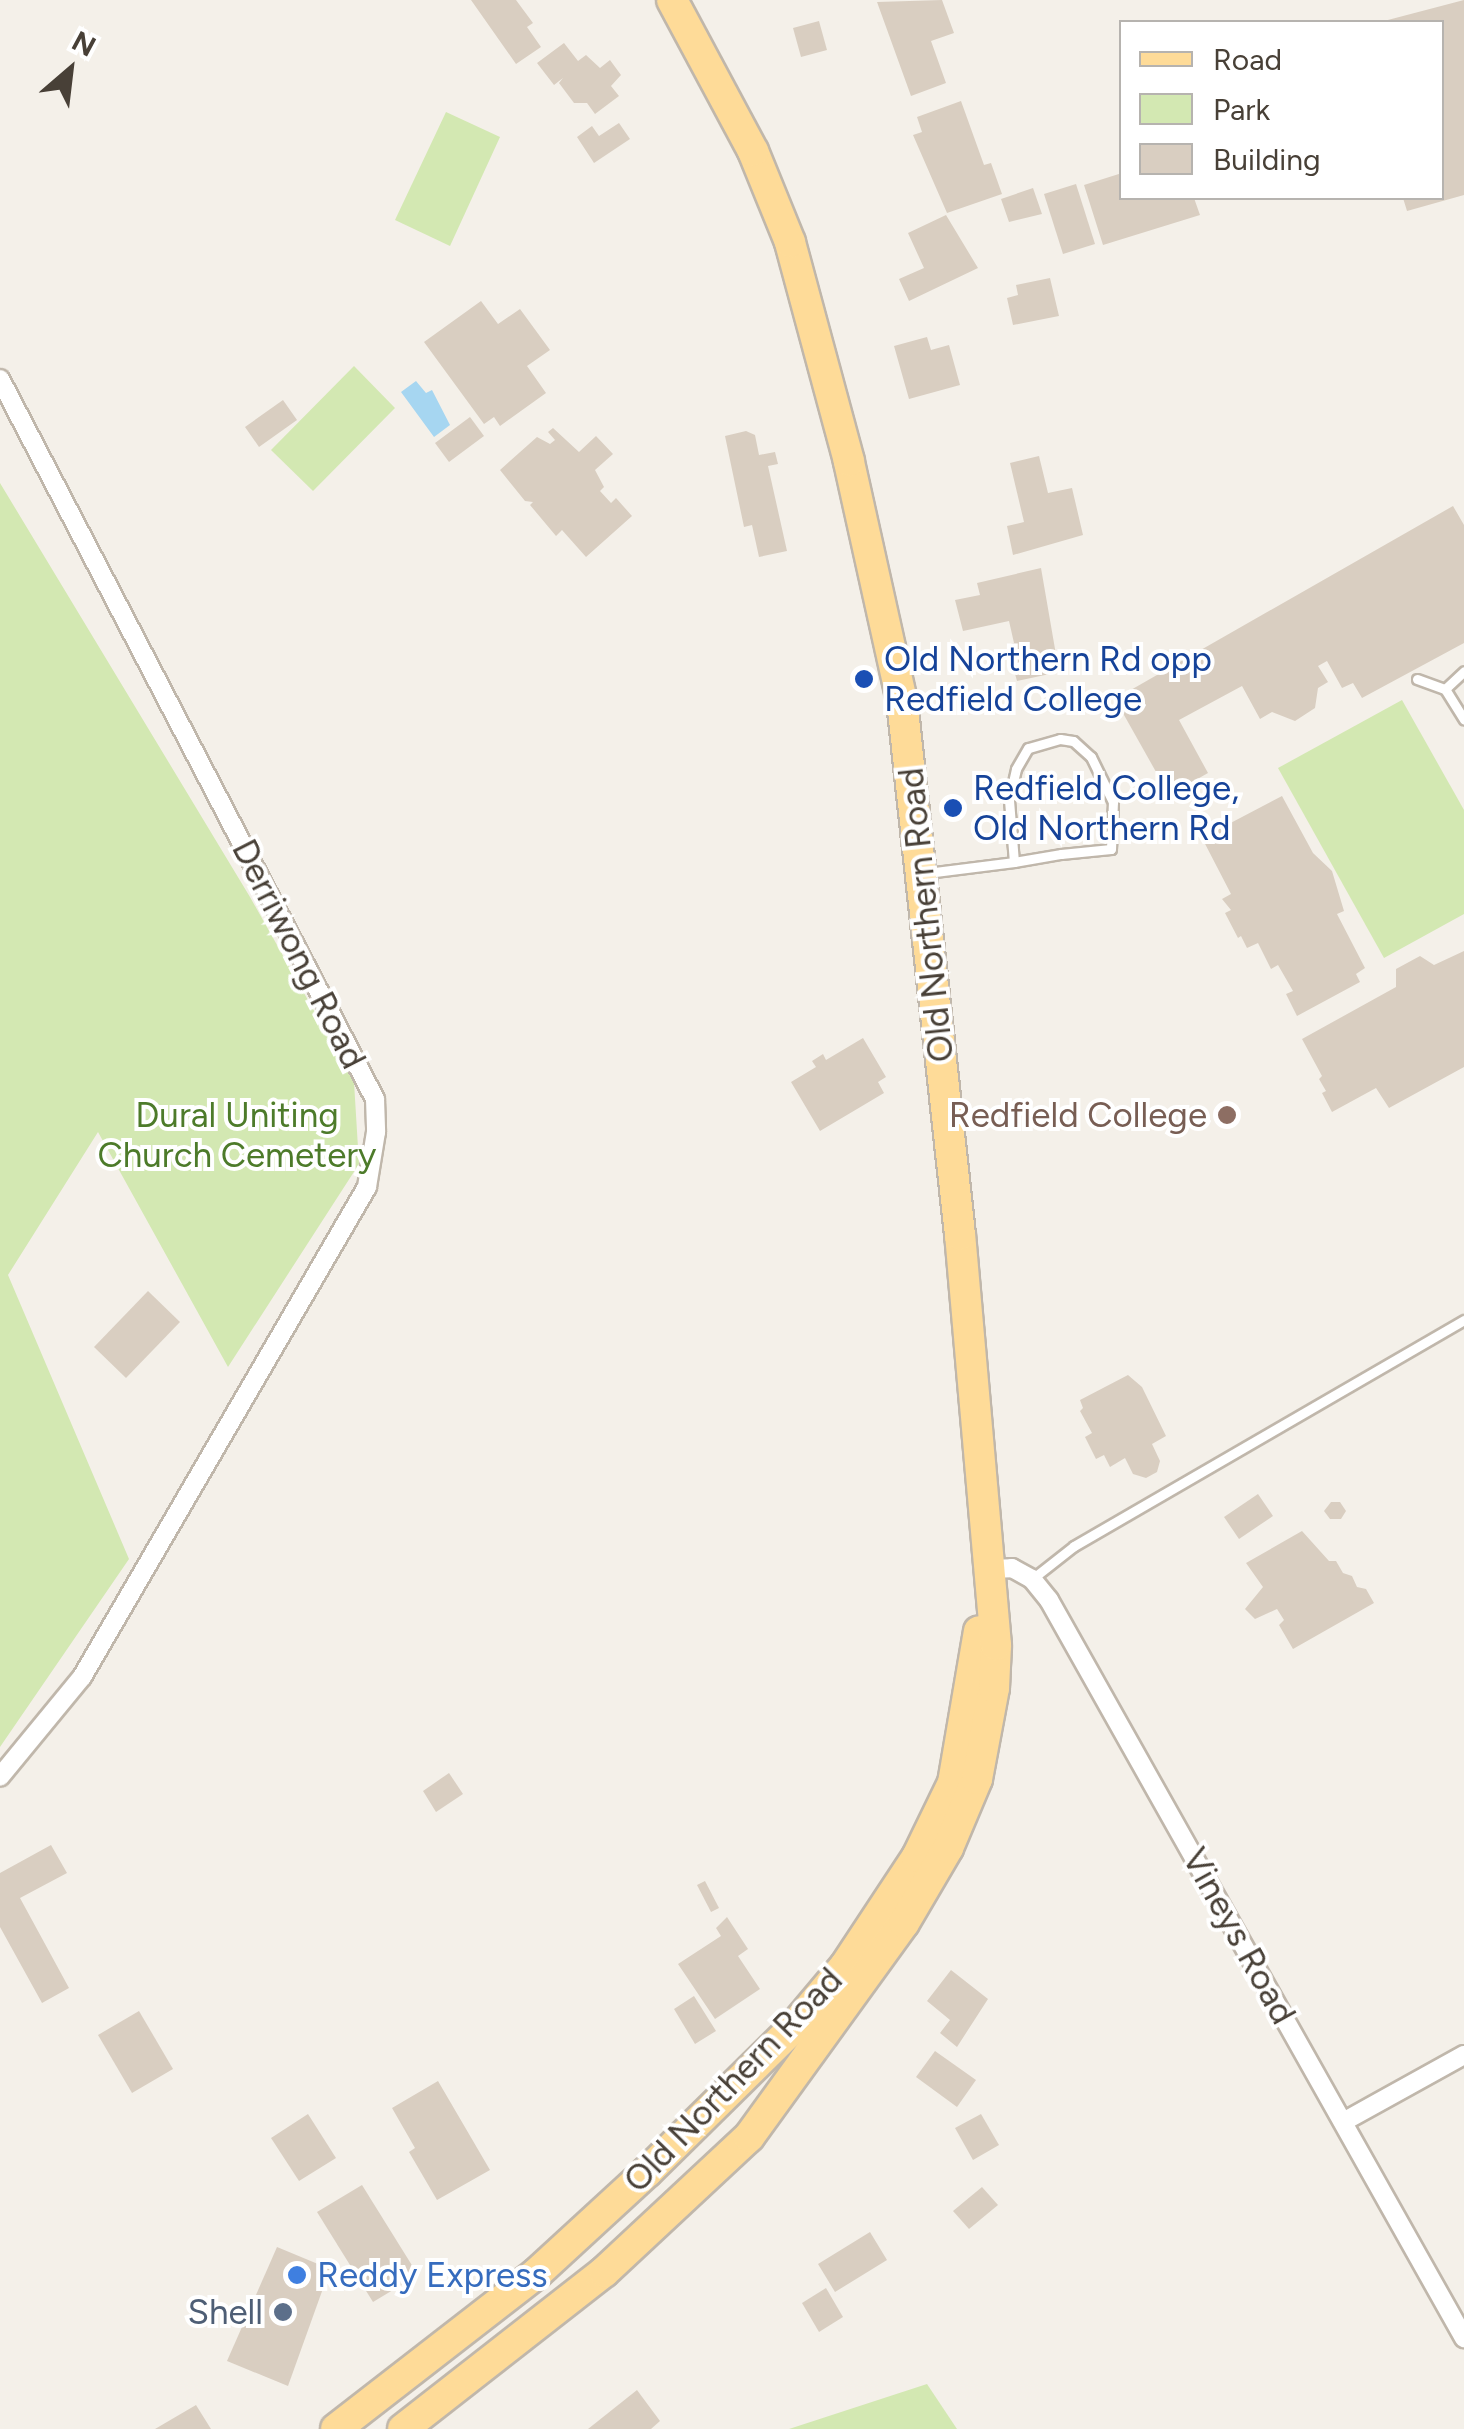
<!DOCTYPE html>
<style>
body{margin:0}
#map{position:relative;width:1464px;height:2429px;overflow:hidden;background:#f4f0e9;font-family:Figtree,sans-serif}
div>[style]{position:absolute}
.green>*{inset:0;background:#d3e8b2}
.water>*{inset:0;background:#a6d6f1}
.building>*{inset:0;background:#d9cec1}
.roads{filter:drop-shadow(2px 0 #c0b7ab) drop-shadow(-2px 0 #c0b7ab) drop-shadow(0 2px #c0b7ab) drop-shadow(0 -2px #c0b7ab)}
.service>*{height:9px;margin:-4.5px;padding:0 4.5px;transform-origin:4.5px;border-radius:4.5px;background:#fff}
.minor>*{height:18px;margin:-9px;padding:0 9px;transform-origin:9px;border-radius:9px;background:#fff}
.primary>*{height:30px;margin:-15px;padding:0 15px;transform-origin:15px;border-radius:15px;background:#fedb98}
.dots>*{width:28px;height:28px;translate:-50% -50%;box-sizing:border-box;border:5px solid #fff;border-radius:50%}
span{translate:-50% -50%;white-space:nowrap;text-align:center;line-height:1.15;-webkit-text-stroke:8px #fff;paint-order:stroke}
.transit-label{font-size:35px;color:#164399}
.left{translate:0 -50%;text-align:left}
.street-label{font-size:35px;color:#484037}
.park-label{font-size:35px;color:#4d7b2a}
.education-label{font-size:35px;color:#785e54}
.right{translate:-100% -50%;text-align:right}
.shop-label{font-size:35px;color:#366cbe}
.service-label{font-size:35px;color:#4e5e75}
.legend{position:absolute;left:1119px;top:20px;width:325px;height:180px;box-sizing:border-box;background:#fff;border:2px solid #b6b3af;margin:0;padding:12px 18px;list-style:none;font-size:30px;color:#484037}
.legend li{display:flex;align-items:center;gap:20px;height:50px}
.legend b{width:50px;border:2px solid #b6b3af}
.north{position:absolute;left:20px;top:20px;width:100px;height:100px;-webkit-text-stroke:8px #fff;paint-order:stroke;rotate:28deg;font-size:28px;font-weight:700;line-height:40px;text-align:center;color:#484037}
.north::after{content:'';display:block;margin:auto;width:35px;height:45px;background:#484037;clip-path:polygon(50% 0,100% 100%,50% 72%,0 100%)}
</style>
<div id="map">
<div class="green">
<i style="clip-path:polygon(446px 112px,500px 137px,450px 246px,395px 220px)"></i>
<i style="clip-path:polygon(354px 366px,395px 408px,313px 491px,271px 450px)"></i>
<i style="clip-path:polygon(0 483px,250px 897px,354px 1082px,359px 1164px,228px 1367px,98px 1132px,8px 1275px,129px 1559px,0 1747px)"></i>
<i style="clip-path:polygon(1402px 700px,1464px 810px,1464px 914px,1384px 958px,1278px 768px)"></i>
<i style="clip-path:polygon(927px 2384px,957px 2429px,789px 2429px)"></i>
</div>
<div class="water">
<i style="clip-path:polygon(416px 381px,426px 393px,432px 390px,450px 425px,434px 437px,401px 392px)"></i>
</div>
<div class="building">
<i style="clip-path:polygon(471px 0,516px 0,533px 23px,527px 27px,541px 47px,516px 64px)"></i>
<i style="clip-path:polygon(942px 0,954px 33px,931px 41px,946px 83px,911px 96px,877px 2px)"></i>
<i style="clip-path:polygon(1464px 0,1464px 195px,1407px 211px,1403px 198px,1442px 198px,1442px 22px,1384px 21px)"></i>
<i style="clip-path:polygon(819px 21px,827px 50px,801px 57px,793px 28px)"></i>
<i style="clip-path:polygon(564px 43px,578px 61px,586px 55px,600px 68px,610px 60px,621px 75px,611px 86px,619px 96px,595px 114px,587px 103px,574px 103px,559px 83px,563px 78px,554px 85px,537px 63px)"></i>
<i style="clip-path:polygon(961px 101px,984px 165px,991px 163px,1002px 194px,947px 213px,913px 135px,922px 132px,917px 117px)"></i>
<i style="clip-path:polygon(619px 123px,630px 139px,594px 163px,577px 137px,592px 126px,599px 136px)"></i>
<i style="clip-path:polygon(1122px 173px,1122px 198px,1194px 198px,1200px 215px,1103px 245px,1084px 185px)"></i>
<i style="clip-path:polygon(1076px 184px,1095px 244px,1063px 254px,1044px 194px)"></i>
<i style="clip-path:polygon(1033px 188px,1042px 214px,1009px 222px,1001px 199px)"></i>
<i style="clip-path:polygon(946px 215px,978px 268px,909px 301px,899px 279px,924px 268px,908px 233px)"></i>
<i style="clip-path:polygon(1050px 278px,1059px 316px,1013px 325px,1007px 298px,1018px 295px,1016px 285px)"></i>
<i style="clip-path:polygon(481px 301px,498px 324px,520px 309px,550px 350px,527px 366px,546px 393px,500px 426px,494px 417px,484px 424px,424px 342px)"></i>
<i style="clip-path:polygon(927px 337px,931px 350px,949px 345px,960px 385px,909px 399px,894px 346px)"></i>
<i style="clip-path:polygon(283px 400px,297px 420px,259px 447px,245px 427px)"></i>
<i style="clip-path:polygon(470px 417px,484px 436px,449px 462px,435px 443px)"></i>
<i style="clip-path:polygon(553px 428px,579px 452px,596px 436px,613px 454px,595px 470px,604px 487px,600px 491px,611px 503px,616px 498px,632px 516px,586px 557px,562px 530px,556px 536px,530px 505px,533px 502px,525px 501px,500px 470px,537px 437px,550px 444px,555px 440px,548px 432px)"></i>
<i style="clip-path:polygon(746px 431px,755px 435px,759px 455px,775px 452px,778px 464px,768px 466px,787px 551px,759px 557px,752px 525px,744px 527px,725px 436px)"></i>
<i style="clip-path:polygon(1039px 456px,1048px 493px,1072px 488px,1083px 535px,1013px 555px,1007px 526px,1024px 522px,1010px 463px)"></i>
<i style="clip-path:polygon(1453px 506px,1464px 525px,1464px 643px,1362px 698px,1353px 683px,1342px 688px,1327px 661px,1318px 666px,1328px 682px,1318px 688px,1315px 708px,1295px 721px,1272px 712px,1260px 719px,1242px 686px,1179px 720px,1208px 773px,1169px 795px,1115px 699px)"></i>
<i style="clip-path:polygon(1041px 568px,1059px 672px,1017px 681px,1007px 645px,1014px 643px,1009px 621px,963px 631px,955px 600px,980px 595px,977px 583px)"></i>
<i style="clip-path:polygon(1282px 796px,1313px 853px,1332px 871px,1344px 911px,1337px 914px,1365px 968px,1356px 974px,1360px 982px,1297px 1016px,1286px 994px,1293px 991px,1278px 965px,1271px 969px,1258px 943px,1247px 948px,1241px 936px,1238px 938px,1225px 913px,1231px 910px,1222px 899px,1231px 894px,1202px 838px)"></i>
<i style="clip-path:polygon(1464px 951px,1464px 1067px,1389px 1108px,1376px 1088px,1332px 1112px,1322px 1093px,1326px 1091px,1319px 1079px,1322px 1076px,1302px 1039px,1396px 987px,1396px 969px,1420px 956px,1434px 965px)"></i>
<i style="clip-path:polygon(863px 1038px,886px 1077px,878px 1082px,884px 1093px,820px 1131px,791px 1082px,816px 1067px,812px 1061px,823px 1054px,826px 1060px)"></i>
<i style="clip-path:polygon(148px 1291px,180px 1322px,126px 1378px,94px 1347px)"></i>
<i style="clip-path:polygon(1128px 1375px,1142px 1387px,1166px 1436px,1152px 1444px,1160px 1461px,1157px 1472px,1146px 1478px,1133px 1474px,1125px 1458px,1110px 1467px,1104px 1455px,1096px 1459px,1085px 1437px,1092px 1433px,1080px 1411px,1083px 1408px,1080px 1400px)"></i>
<i style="clip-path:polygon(1258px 1494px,1273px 1516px,1239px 1539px,1224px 1517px)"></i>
<i style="clip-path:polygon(1331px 1502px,1340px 1502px,1346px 1511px,1341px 1519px,1330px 1519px,1324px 1511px)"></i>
<i style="clip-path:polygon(1302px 1531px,1329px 1561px,1336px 1561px,1343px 1573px,1352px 1576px,1357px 1587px,1366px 1589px,1374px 1603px,1293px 1649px,1279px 1625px,1284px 1620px,1277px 1609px,1255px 1619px,1245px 1609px,1263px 1587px,1246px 1563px)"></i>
<i style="clip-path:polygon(449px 1773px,463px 1794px,436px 1812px,423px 1791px)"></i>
<i style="clip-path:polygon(51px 1845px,67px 1873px,20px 1898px,69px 1988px,42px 2003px,0 1927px,0 1873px)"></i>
<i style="clip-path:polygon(705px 1881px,719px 1908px,711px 1912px,697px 1885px)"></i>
<i style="clip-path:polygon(727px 1917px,748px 1949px,738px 1956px,760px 1989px,715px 2019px,678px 1964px,721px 1936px,716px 1928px)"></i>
<i style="clip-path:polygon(951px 1970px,988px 1999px,957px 2047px,940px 2033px,950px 2020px,927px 2001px)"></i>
<i style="clip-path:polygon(694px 1996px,716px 2031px,695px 2044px,674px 2009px)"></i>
<i style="clip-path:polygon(139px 2011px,173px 2069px,132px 2093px,98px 2035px)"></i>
<i style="clip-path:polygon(935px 2051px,976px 2080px,957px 2107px,916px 2077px)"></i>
<i style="clip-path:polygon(438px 2081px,490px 2170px,437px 2200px,409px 2152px,415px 2148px,392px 2108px)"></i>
<i style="clip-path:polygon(308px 2114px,336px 2158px,299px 2181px,271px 2138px)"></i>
<i style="clip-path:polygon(981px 2114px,999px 2145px,973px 2160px,955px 2128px)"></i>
<i style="clip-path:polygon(362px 2185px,418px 2275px,373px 2302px,317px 2212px)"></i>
<i style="clip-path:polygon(982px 2187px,998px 2205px,969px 2229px,953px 2211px)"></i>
<i style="clip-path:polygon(870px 2232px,887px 2260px,835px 2292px,818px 2264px)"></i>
<i style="clip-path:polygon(277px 2247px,330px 2269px,288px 2386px,227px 2361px)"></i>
<i style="clip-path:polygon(826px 2288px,843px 2317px,819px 2332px,802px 2303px)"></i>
<i style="clip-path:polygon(637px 2390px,660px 2421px,651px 2429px,588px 2429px)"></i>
<i style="clip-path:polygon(196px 2405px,211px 2429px,155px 2429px)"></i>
</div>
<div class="roads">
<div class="service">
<i style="left:1417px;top:679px;width:30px;rotate:20deg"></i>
<i style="left:1445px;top:689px;width:36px;rotate:58deg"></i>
<i style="left:1445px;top:689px;width:26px;rotate:-43deg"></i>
<i style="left:927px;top:873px;width:88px;rotate:-7.2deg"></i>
<i style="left:1014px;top:862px;width:48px;rotate:-9.7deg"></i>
<i style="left:1061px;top:854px;width:50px;rotate:-5.7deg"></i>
<i style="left:1111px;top:849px;width:47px;rotate:-87.6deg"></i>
<i style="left:1113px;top:802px;width:50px;rotate:-116.1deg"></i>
<i style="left:1091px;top:757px;width:24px;rotate:-138deg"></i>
<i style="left:1073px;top:741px;width:13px;rotate:-171deg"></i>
<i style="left:1060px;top:739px;width:33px;rotate:164deg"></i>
<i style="left:1028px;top:748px;width:24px;rotate:120deg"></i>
<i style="left:1016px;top:769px;width:32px;rotate:103deg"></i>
<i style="left:1009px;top:800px;width:62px;rotate:85.4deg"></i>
<i style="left:1032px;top:1579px;width:53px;rotate:-38.2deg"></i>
<i style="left:1074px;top:1546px;width:451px;rotate:-30.1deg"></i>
</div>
<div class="minor">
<i style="left:0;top:379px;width:812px;rotate:62.49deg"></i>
<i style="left:375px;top:1099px;width:33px;rotate:88deg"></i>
<i style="left:376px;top:1132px;width:56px;rotate:99.3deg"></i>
<i style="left:367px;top:1187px;width:567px;rotate:120.18deg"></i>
<i style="left:82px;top:1677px;width:129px;rotate:129.4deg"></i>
<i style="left:988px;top:1569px;width:24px;rotate:-2deg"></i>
<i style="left:1012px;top:1568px;width:23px;rotate:29deg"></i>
<i style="left:1032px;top:1579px;width:27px;rotate:51deg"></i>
<i style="left:1049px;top:1600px;width:847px;rotate:60.65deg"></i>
<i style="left:1343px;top:2122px;width:138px;rotate:-29deg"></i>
</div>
<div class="primary">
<i style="left:336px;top:2429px;width:254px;rotate:-37.8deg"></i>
<i style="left:537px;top:2273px;width:149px;rotate:-42.6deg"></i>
<i style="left:647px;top:2172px;width:204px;rotate:-44.6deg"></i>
<i style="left:792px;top:2029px;width:82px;rotate:-49.9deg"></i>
<i style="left:845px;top:1966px;width:131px;rotate:-56.6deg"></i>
<i style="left:917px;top:1857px;width:82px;rotate:-64.1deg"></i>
<i style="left:953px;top:1783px;width:154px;rotate:-80.3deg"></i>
<i style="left:403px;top:2429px;width:255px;rotate:-38deg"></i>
<i style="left:604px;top:2272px;width:198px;rotate:-43deg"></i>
<i style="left:749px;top:2137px;width:264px;rotate:-54.1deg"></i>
<i style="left:904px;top:1923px;width:87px;rotate:-59.6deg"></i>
<i style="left:948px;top:1848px;width:75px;rotate:-67.2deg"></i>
<i style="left:977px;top:1779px;width:93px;rotate:-79.4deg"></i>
<i style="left:994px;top:1688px;width:43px;rotate:-87.3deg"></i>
<i style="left:996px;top:1645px;width:412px;rotate:-95deg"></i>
<i style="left:960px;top:1235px;width:537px;rotate:-96.2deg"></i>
<i style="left:902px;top:701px;width:246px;rotate:-102.5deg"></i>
<i style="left:849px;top:461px;width:227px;rotate:-105.1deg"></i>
<i style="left:790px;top:242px;width:98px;rotate:-112.1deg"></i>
<i style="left:753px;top:151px;width:171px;rotate:-118.2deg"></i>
</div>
</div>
<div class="dots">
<i style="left:864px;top:679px;background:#1a4fb4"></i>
<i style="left:953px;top:808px;background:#1a4fb4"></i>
<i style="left:1227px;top:1115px;background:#8d6e63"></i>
<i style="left:297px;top:2275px;background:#3f7fe0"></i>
<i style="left:283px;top:2312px;background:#5c6f8a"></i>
</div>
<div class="transit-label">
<span class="left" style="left:884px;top:679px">Old Northern Rd opp<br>Redfield College</span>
<span class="left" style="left:973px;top:808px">Redfield College,<br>Old Northern Rd</span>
</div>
<div class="street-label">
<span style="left:926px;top:915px;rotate:-96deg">Old Northern Road</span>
<span style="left:299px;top:954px;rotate:63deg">Derriwong Road</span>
<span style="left:1239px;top:1936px;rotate:61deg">Vineys Road</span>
<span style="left:733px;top:2080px;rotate:-46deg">Old Northern Road</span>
</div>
<div class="park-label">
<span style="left:237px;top:1135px">Dural Uniting<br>Church Cemetery</span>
</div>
<div class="education-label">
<span class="right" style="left:1207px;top:1115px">Redfield College</span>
</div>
<div class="shop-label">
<span class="left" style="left:317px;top:2275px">Reddy Express</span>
</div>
<div class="service-label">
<span class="right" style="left:263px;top:2312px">Shell</span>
</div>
<ul class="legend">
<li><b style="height:12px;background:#fedb98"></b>Road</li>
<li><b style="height:28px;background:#d3e8b2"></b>Park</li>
<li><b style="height:28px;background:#d9cec1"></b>Building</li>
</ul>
<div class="north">N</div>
</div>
